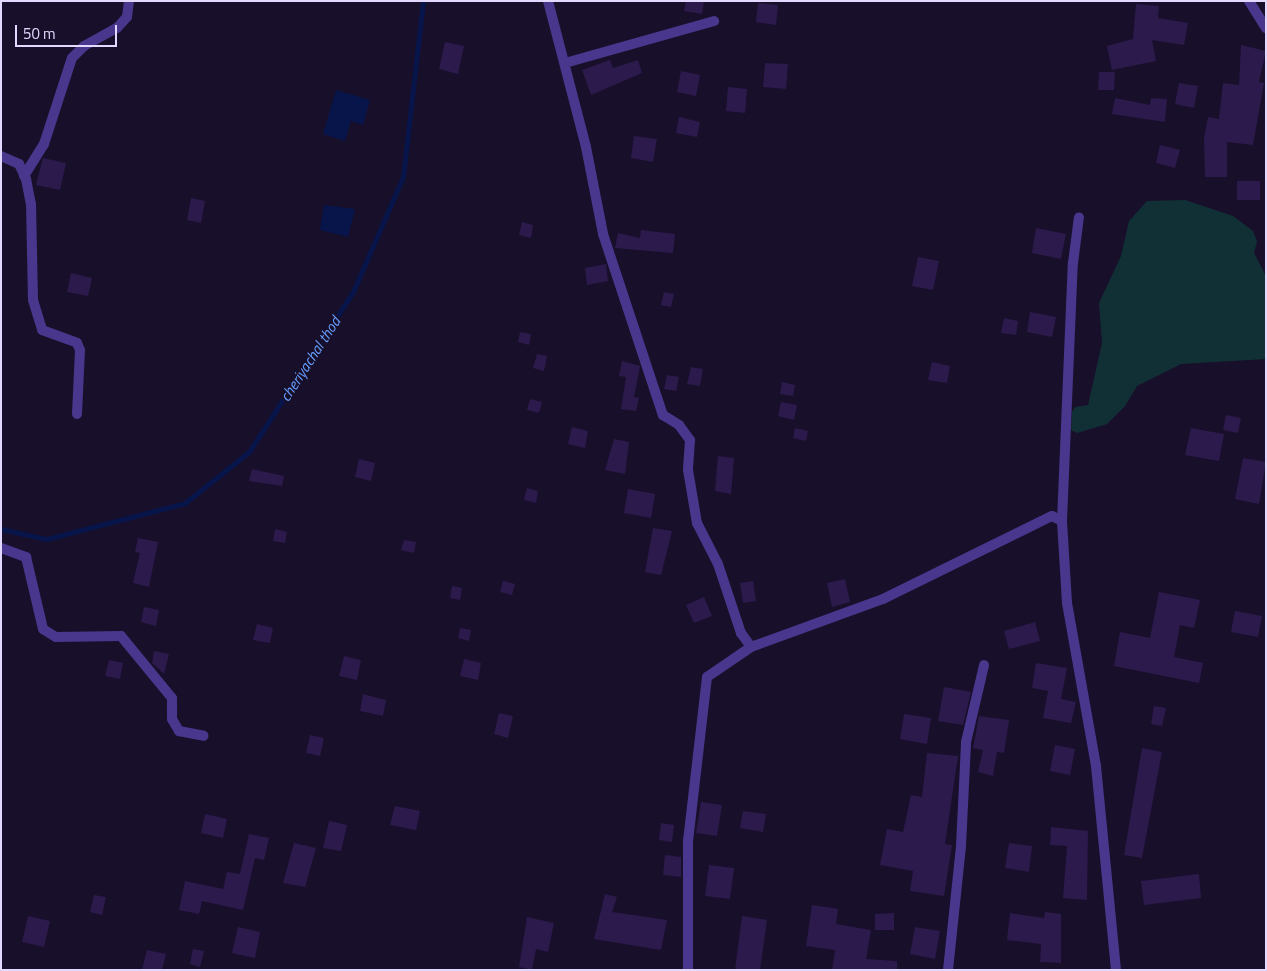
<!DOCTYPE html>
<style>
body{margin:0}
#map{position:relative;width:1267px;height:971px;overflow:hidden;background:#180f2a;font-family:"Titillium Web",sans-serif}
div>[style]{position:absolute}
.green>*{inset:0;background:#113035}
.water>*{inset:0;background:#07154b}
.stream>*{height:4.5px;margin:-2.25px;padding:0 2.25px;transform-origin:2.25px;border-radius:2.25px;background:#07154b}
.building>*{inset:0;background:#2c1a4c}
.minor>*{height:10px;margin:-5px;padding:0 5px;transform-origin:5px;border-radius:5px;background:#48378c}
span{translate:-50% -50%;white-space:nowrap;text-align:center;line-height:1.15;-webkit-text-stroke:4.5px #180f2a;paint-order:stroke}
.water-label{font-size:15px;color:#669fff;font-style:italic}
.frame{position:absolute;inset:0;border:2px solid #e3d8ff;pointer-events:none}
.scale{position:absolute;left:15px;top:25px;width:102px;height:22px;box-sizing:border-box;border:2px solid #e3d8ff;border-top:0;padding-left:6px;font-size:15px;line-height:18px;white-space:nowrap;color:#e3d8ff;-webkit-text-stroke:4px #180f2a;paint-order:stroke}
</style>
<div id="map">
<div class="green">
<i style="clip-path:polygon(1185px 200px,1233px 216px,1253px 231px,1257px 241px,1254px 253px,1266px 276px,1266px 359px,1181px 364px,1137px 386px,1125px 406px,1107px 424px,1077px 433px,1071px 430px,1072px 412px,1075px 407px,1088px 405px,1102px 343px,1099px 303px,1121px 256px,1129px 221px,1147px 201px)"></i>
</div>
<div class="water">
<i style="clip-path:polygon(336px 90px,370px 100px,363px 125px,351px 121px,345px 141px,323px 134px)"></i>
<i style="clip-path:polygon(324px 205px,355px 209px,348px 237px,320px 230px)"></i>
</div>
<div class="stream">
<i style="left:1px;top:529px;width:47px;rotate:12.3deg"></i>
<i style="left:47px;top:539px;width:143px;rotate:-14.6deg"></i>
<i style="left:185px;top:503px;width:82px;rotate:-38.6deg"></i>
<i style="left:249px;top:452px;width:191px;rotate:-57deg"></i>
<i style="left:353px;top:292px;width:125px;rotate:-66.5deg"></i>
<i style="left:403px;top:177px;width:177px;rotate:-83.5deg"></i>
</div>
<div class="building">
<i style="clip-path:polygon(686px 1px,704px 1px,702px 14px,684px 11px)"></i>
<i style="clip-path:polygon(758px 3px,778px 5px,776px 25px,756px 22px)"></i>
<i style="clip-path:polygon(1136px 4px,1159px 6px,1158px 18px,1188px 23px,1184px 45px,1152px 40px,1156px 61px,1112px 70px,1107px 46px,1133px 39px)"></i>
<i style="clip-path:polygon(445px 42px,464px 46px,458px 74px,439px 69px)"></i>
<i style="clip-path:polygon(1241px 45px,1266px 51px,1259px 82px,1264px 83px,1253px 145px,1227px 142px,1227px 177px,1205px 177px,1204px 138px,1208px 117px,1219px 119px,1223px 83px,1239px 85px)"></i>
<i style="clip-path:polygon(610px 60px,613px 68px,638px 60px,642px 73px,591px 95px,582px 70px)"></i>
<i style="clip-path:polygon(765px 63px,788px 64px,786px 89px,763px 87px)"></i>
<i style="clip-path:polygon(681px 71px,700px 75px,696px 96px,677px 92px)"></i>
<i style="clip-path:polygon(1099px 72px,1115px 72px,1114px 90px,1098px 90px)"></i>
<i style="clip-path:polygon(1179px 83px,1198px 86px,1194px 108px,1175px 104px)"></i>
<i style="clip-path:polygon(728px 87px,747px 89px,745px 113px,726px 111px)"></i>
<i style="clip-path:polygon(1115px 98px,1150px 105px,1151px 98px,1167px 99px,1165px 122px,1112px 114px)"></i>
<i style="clip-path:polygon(679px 117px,700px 122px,697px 137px,676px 133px)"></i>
<i style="clip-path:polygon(634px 136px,657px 139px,653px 162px,631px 158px)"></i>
<i style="clip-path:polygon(1160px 145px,1180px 150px,1175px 168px,1156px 163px)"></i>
<i style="clip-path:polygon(43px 158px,66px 163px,60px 190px,36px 185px)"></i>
<i style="clip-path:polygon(1237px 181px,1260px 181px,1260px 200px,1237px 200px)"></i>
<i style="clip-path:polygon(191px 198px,205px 201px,201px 223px,187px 220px)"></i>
<i style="clip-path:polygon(522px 222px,533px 225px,531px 238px,519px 235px)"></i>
<i style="clip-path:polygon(1036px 228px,1066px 234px,1061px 259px,1032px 253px)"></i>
<i style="clip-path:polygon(641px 230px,675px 234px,673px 253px,615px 248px,618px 233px,640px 238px)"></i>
<i style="clip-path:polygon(918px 257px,939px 261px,933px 290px,912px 286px)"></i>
<i style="clip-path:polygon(606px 264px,608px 281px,587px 285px,585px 268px)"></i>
<i style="clip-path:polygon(71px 273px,92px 278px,88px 296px,67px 292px)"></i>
<i style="clip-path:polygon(664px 292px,674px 294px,671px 307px,661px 305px)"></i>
<i style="clip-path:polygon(1030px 312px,1056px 317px,1052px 337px,1027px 332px)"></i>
<i style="clip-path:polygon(1004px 318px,1018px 321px,1016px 335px,1001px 333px)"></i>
<i style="clip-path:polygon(520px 332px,531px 334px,529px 345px,518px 342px)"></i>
<i style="clip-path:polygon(537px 354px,547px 356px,544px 371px,533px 368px)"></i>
<i style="clip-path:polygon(622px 361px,640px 366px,634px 397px,639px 398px,636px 411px,621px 409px,626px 377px,619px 376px)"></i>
<i style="clip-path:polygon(932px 362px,950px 366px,947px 383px,928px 380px)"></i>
<i style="clip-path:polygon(691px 367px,703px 369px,700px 386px,687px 384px)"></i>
<i style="clip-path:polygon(667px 375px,679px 377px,676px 391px,664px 389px)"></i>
<i style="clip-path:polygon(782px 382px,795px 385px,793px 396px,780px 394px)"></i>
<i style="clip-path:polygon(530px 399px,542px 402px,539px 413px,527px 410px)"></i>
<i style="clip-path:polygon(781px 402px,797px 405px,794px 420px,778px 416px)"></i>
<i style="clip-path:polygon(1226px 415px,1241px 418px,1238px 433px,1223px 430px)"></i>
<i style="clip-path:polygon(572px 427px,588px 431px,585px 448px,568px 444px)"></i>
<i style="clip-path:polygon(795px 428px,808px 431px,806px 441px,793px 438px)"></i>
<i style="clip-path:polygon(1191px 428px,1224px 434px,1219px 461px,1185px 455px)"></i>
<i style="clip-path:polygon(614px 439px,629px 442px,625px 474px,605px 470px)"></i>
<i style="clip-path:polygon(718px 456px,734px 458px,731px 494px,715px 491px)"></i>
<i style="clip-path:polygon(1243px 458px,1266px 462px,1259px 504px,1235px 499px)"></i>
<i style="clip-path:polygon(359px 459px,375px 463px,371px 481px,355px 477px)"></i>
<i style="clip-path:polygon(252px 469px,284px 476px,282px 486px,249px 481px)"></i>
<i style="clip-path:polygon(527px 488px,538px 491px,536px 503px,524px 500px)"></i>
<i style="clip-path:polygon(628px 489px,655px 494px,651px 518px,624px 513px)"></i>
<i style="clip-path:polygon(653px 528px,672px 531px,661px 575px,645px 572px)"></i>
<i style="clip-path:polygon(275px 529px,287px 532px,285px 543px,273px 541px)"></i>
<i style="clip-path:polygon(138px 538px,158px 542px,149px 587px,133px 583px,140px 553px,135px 552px)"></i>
<i style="clip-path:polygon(404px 540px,416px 542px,414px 553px,401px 550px)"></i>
<i style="clip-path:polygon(845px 579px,850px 602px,832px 607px,827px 583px)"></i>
<i style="clip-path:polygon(503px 581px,515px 584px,512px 595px,500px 592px)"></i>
<i style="clip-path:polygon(753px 581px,756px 601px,743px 603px,740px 583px)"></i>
<i style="clip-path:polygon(452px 586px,462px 588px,460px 600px,450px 598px)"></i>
<i style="clip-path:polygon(1159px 592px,1200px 600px,1194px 628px,1180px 625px,1174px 657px,1203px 663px,1199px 683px,1114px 666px,1120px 632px,1150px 638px)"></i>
<i style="clip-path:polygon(704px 597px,712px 616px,694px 623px,686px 605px)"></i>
<i style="clip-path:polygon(144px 607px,159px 610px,156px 626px,141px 622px)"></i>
<i style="clip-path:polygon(1235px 611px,1262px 616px,1258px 637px,1231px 632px)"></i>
<i style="clip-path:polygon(1035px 622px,1040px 641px,1009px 649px,1004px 631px)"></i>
<i style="clip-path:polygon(257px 624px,273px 628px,270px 643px,253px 640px)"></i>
<i style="clip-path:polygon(460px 628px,471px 630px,469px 641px,458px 638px)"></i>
<i style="clip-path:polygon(154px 651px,169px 654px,164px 674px,152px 663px)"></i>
<i style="clip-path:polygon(344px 656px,361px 660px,357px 680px,339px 676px)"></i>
<i style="clip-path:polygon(464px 659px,481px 663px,478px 680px,460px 676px)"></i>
<i style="clip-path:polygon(109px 660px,123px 663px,120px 679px,105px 676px)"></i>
<i style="clip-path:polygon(1036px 663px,1067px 668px,1061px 699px,1076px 702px,1071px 723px,1043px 718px,1048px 691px,1032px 688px)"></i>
<i style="clip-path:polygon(944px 687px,971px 692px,963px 725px,938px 721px)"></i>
<i style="clip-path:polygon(363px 694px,386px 700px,383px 716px,360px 711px)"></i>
<i style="clip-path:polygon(1154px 706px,1166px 708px,1162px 726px,1151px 724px)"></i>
<i style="clip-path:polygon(499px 713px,513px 716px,508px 738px,494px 734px)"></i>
<i style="clip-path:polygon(904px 714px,931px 718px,927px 744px,900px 739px)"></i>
<i style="clip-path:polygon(979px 716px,1009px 720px,1004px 753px,997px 752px,993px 776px,978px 772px,983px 750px,973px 748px)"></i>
<i style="clip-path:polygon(310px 735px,324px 738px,320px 756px,306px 753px)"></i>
<i style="clip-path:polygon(1055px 745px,1075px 749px,1070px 775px,1050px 771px)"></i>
<i style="clip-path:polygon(1142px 748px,1162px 752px,1142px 858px,1124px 855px)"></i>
<i style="clip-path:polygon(927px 753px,958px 756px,945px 844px,952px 845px,944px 896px,910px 891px,913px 871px,880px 865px,887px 829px,903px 832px,911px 795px,922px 797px)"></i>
<i style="clip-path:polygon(701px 802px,722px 805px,717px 836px,696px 833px)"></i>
<i style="clip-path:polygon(395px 806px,420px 811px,416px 830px,390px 825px)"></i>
<i style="clip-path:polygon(743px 811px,766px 814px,763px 832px,740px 828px)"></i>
<i style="clip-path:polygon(205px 814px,227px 819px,223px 838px,201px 833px)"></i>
<i style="clip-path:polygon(329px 821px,347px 825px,341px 851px,323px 848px)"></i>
<i style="clip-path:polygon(661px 823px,674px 825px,672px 842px,659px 840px)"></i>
<i style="clip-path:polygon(1051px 827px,1088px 831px,1087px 900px,1063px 898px,1067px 846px,1050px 845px)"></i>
<i style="clip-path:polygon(249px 834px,269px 838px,264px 860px,255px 858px,243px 910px,202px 901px,199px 914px,179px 910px,185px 881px,223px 889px,227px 872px,240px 874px)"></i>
<i style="clip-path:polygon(294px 843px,316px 848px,305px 887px,283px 883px)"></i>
<i style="clip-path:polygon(1009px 843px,1032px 846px,1029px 872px,1005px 868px)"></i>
<i style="clip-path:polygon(665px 855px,681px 857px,681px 877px,663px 875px)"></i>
<i style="clip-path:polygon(709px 865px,734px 868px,730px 899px,705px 896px)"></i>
<i style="clip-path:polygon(1199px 874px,1201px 898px,1144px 905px,1141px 881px)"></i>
<i style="clip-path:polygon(605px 894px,617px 897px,612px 912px,667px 920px,661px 950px,594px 939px)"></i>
<i style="clip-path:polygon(94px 895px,106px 897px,102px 915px,90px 912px)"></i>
<i style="clip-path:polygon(812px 905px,838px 909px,836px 924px,871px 930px,866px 959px,897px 961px,897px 970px,832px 970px,835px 950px,806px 946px)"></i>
<i style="clip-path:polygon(1045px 912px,1061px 914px,1061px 963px,1040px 962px,1041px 944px,1007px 940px,1010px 913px,1044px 918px)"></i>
<i style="clip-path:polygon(894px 913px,894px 930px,875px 930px,875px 914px)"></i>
<i style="clip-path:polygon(28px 916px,50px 921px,44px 947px,22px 942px)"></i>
<i style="clip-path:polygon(742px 916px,767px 920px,760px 970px,735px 970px)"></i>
<i style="clip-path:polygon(527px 917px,554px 923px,548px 952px,536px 949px,532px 970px,519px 967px)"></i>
<i style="clip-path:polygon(238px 927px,260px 932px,255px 958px,232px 953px)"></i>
<i style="clip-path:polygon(915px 927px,940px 931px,935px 959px,910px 954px)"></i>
<i style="clip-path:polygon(193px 949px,204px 951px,200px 967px,190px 964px)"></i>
<i style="clip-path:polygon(147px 950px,166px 954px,162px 970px,142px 970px)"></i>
</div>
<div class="minor">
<i style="left:548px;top:1px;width:151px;rotate:75.4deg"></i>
<i style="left:586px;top:147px;width:89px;rotate:78.9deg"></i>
<i style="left:603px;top:234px;width:191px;rotate:71.7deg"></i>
<i style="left:663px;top:415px;width:19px;rotate:32deg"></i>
<i style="left:679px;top:425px;width:19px;rotate:54deg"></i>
<i style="left:690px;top:440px;width:30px;rotate:94deg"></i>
<i style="left:688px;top:470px;width:54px;rotate:80.4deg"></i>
<i style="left:697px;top:523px;width:46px;rotate:62.9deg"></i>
<i style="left:718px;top:564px;width:73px;rotate:71.6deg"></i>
<i style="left:741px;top:633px;width:17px;rotate:54deg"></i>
<i style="left:751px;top:647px;width:53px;rotate:145.7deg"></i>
<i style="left:707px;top:677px;width:164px;rotate:96.6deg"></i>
<i style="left:688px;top:840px;width:130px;rotate:90deg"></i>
<i style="left:1249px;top:1px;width:32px;rotate:58deg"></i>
<i style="left:565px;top:63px;width:155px;rotate:-15.7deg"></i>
<i style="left:1px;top:156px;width:20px;rotate:24deg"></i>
<i style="left:19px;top:164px;width:17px;rotate:65deg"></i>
<i style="left:26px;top:179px;width:25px;rotate:79deg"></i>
<i style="left:31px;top:204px;width:96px;rotate:88.8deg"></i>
<i style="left:33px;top:300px;width:31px;rotate:73deg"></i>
<i style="left:42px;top:330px;width:37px;rotate:20deg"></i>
<i style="left:77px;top:343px;width:8px;rotate:67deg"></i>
<i style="left:80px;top:350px;width:64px;rotate:92.7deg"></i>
<i style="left:24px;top:176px;width:38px;rotate:-58deg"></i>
<i style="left:44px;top:144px;width:90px;rotate:-72deg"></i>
<i style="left:72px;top:58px;width:17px;rotate:-45deg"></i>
<i style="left:84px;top:46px;width:38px;rotate:-29deg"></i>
<i style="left:117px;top:28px;width:15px;rotate:-48deg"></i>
<i style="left:127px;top:17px;width:16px;rotate:-83deg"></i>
<i style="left:1062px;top:521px;width:258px;rotate:-87.6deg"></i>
<i style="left:1073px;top:263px;width:46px;rotate:-82.6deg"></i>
<i style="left:1px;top:548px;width:27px;rotate:20deg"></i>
<i style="left:26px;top:557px;width:74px;rotate:76.7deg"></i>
<i style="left:43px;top:629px;width:15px;rotate:32deg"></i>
<i style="left:56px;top:637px;width:65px;rotate:-0.9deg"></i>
<i style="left:121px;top:636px;width:80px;rotate:50.6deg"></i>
<i style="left:172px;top:698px;width:21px;rotate:90deg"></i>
<i style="left:172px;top:719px;width:14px;rotate:60deg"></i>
<i style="left:179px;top:731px;width:25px;rotate:11deg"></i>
<i style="left:751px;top:647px;width:140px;rotate:-20deg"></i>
<i style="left:883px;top:599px;width:188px;rotate:-26.2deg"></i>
<i style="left:1052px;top:516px;width:11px;rotate:27deg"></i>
<i style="left:1062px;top:521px;width:82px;rotate:86.5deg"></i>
<i style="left:1067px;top:603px;width:166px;rotate:79.9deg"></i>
<i style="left:1096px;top:766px;width:205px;rotate:84.4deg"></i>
<i style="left:948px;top:970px;width:125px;rotate:-84deg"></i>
<i style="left:961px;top:846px;width:104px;rotate:-87.2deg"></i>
<i style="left:966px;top:742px;width:79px;rotate:-76.8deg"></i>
</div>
<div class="water-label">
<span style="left:310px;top:359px;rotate:-57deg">cheriyachal thod</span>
</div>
<div class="frame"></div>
<div class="scale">50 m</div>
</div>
